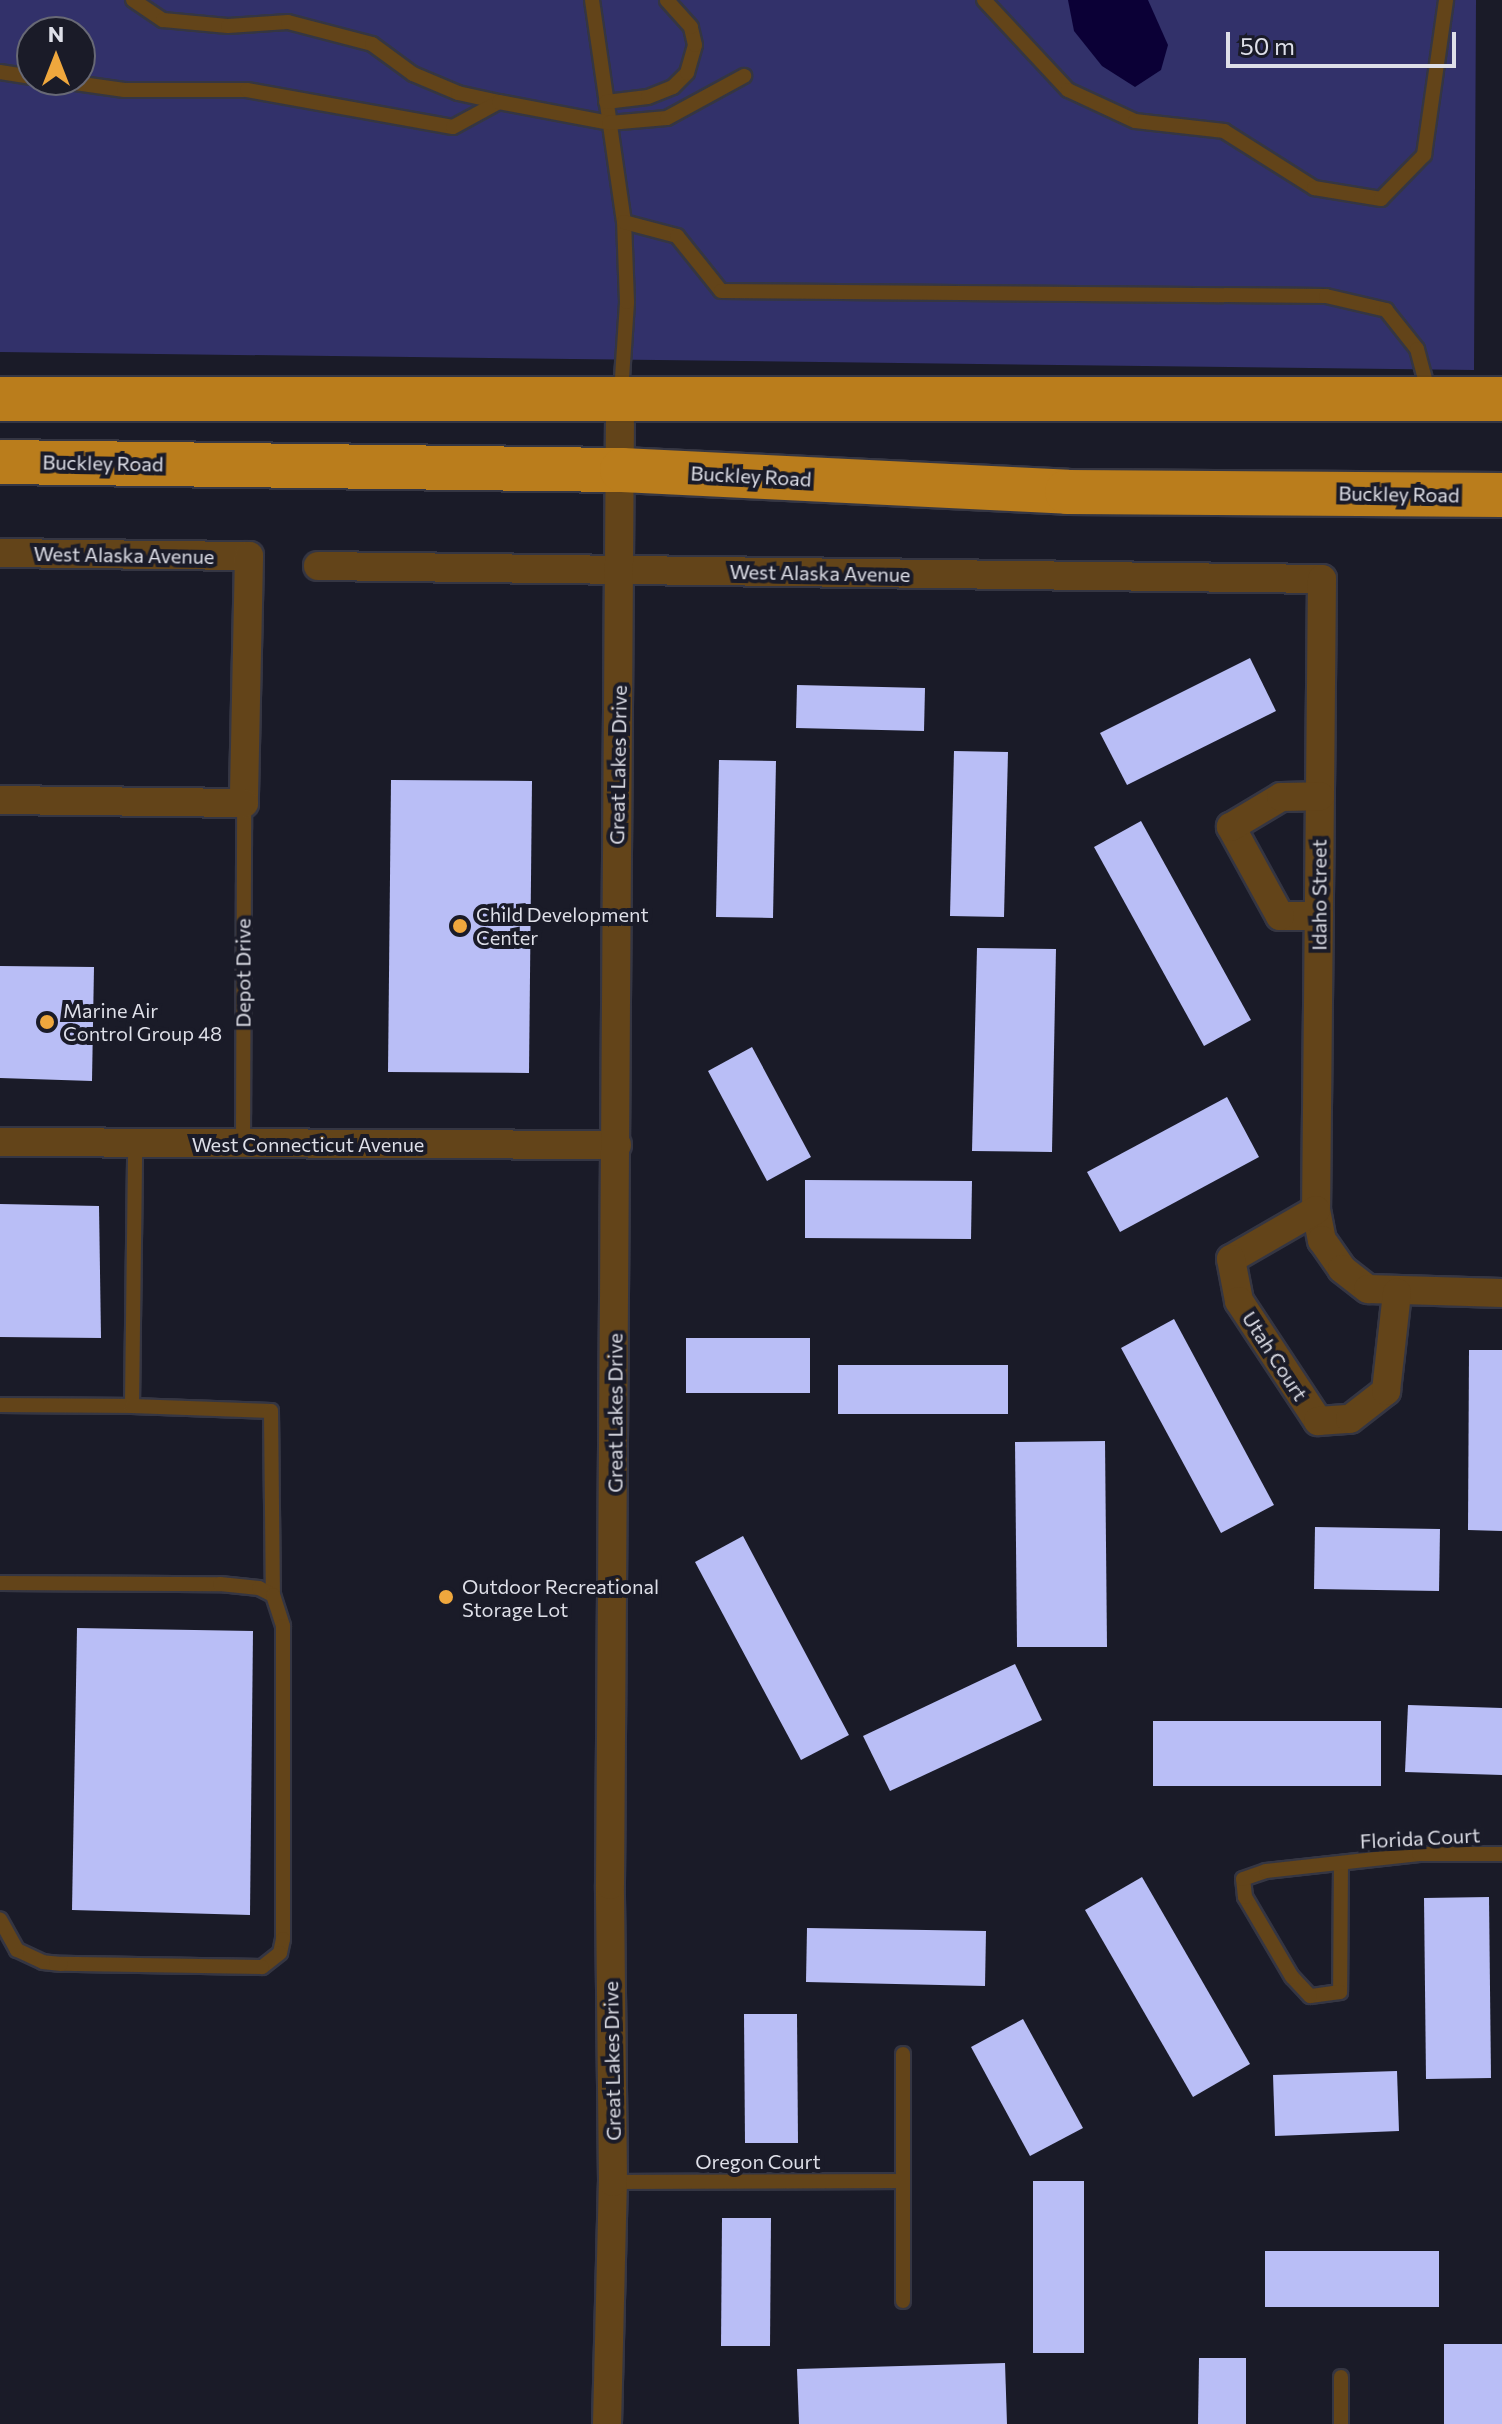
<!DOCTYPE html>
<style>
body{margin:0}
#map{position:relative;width:1502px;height:2424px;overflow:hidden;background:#1a1b28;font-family:Commissioner,sans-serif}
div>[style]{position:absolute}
.green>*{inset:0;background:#32316a}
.water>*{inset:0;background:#0b0036}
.building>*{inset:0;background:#b9bef6}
.roads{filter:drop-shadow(2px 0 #353643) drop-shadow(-2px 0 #353643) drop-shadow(0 2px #353643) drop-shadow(0 -2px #353643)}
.lane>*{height:14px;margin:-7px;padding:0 7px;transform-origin:7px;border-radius:7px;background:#634419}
.street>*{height:28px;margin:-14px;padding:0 14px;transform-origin:14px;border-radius:14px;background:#634419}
.highway>*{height:44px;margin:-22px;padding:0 22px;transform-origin:22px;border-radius:22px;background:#ba7d1c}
.dots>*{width:22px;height:22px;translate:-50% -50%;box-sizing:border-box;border:4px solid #1a1b28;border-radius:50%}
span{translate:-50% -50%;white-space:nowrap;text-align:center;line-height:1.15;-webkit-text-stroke:8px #1a1b28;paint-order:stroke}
.street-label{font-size:20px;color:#dedfe8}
.poi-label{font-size:20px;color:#dedfe8}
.left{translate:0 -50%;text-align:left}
.north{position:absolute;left:16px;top:16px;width:80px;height:80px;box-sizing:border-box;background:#1a1b28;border:2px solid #686975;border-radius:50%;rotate:0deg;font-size:22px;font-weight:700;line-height:32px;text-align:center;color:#dedfe8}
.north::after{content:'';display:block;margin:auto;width:28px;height:36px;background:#efa73d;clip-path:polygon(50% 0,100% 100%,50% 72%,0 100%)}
.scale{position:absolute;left:1226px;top:32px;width:230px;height:36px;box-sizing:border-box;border:4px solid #dedfe8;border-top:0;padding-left:10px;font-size:24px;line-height:28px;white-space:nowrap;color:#dedfe8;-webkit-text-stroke:6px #1a1b28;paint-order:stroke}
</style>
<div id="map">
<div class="green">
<i style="clip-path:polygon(evenodd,0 0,1476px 0,1474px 370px,0 352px,0 0,32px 32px,80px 32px,80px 80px,32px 80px,32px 32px)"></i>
</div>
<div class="water">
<i style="clip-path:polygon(1068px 0,1148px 0,1168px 45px,1161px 70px,1135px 87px,1102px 66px,1074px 31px)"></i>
</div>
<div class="building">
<i style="clip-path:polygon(1250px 658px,1276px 711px,1127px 785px,1100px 733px)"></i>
<i style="clip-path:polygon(797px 685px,925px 688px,924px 731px,796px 728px)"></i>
<i style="clip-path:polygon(954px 751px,1008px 752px,1004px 917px,950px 916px)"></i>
<i style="clip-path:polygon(719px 760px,776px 761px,773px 918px,716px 917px)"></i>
<i style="clip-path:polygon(391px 780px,532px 781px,529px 1073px,388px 1072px)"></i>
<i style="clip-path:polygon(1141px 821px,1251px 1020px,1204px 1046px,1094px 847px)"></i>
<i style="clip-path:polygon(977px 948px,1056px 949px,1052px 1152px,972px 1151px)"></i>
<i style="clip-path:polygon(0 966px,94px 967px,92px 1081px,0 1078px)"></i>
<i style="clip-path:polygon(752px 1047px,811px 1157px,767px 1181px,708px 1071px)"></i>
<i style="clip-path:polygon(1227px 1097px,1259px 1157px,1120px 1232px,1087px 1172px)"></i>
<i style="clip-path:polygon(805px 1180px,972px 1181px,971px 1239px,805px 1238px)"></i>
<i style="clip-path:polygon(0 1204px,99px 1206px,101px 1338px,0 1337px)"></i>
<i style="clip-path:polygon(1174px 1319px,1274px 1505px,1221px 1533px,1121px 1348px)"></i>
<i style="clip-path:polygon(686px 1338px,810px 1338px,810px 1393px,686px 1393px)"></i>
<i style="clip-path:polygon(1469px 1350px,1502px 1350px,1502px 1531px,1468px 1530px)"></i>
<i style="clip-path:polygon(838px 1365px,1008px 1365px,1008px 1414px,838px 1414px)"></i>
<i style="clip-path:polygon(1105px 1441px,1107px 1647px,1017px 1647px,1015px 1442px)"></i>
<i style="clip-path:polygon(1315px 1527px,1440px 1529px,1439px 1591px,1314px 1589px)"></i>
<i style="clip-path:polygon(743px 1536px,849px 1735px,801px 1760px,695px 1562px)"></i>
<i style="clip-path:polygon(77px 1628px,253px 1631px,250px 1915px,72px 1910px)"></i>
<i style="clip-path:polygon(1015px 1664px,1042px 1720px,890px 1791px,863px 1736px)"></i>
<i style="clip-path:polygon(1408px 1705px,1502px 1708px,1502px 1775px,1405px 1772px)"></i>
<i style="clip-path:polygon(1153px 1721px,1381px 1721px,1381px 1786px,1153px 1786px)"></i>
<i style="clip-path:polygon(1142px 1877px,1250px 2064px,1193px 2097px,1085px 1910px)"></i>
<i style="clip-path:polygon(1489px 1897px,1491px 2078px,1426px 2079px,1424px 1898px)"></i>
<i style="clip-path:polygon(807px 1928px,986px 1931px,985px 1986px,806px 1982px)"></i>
<i style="clip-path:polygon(744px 2014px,797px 2014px,798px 2143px,745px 2143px)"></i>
<i style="clip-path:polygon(1023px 2019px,1083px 2128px,1030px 2156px,971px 2047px)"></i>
<i style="clip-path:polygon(1397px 2071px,1399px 2131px,1275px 2136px,1273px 2075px)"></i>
<i style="clip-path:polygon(1033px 2181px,1084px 2181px,1084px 2353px,1033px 2353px)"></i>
<i style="clip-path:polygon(722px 2218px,771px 2218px,770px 2346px,721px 2346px)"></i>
<i style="clip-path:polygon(1265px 2251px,1439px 2251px,1439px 2307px,1265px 2307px)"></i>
<i style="clip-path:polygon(1444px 2344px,1502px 2344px,1502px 2424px,1444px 2424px)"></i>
<i style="clip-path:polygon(1199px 2358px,1246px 2358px,1246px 2424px,1198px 2424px)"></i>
<i style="clip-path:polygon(1005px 2363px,1007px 2424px,799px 2424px,797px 2369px)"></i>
</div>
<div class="roads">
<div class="lane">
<i style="left:133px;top:0;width:36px;rotate:34deg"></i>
<i style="left:163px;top:20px;width:65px;rotate:5.3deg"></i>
<i style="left:228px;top:26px;width:60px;rotate:-3.8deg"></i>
<i style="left:288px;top:22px;width:87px;rotate:14.7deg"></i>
<i style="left:372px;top:44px;width:51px;rotate:36.2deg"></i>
<i style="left:413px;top:74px;width:49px;rotate:22.9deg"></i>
<i style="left:458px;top:93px;width:42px;rotate:12.4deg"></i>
<i style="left:592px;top:0;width:224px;rotate:81.8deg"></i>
<i style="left:984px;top:0;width:123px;rotate:47deg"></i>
<i style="left:1068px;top:90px;width:74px;rotate:24.8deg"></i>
<i style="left:1135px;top:121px;width:90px;rotate:6.4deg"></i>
<i style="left:1224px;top:131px;width:107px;rotate:32.3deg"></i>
<i style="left:1314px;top:188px;width:68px;rotate:9.3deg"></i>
<i style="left:1381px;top:199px;width:62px;rotate:-45.7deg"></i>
<i style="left:1424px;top:155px;width:157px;rotate:-81.9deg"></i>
<i style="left:0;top:72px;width:32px;rotate:9deg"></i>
<i style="left:54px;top:80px;width:71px;rotate:8.1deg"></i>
<i style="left:124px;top:90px;width:123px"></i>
<i style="left:247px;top:90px;width:209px;rotate:10.2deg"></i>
<i style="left:453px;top:127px;width:52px;rotate:-28.5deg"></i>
<i style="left:499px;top:102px;width:112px;rotate:10.8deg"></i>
<i style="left:609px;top:123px;width:58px;rotate:-4.9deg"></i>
<i style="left:667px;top:118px;width:88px;rotate:-28.6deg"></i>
<i style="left:606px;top:102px;width:42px;rotate:-6.8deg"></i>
<i style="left:648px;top:97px;width:27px;rotate:-22deg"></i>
<i style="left:673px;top:87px;width:20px;rotate:-45deg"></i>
<i style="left:687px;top:73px;width:29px;rotate:-74deg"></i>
<i style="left:695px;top:45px;width:18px;rotate:-103deg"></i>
<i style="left:691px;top:27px;width:36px;rotate:-132deg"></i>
<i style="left:621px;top:393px;width:91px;rotate:-86.2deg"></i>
<i style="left:627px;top:302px;width:80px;rotate:-92.1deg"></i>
<i style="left:624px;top:222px;width:55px;rotate:14.8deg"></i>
<i style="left:677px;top:236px;width:70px;rotate:51.3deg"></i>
<i style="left:721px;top:291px;width:605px;rotate:0.47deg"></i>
<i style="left:1326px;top:296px;width:62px;rotate:13.1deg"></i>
<i style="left:1386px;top:310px;width:50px;rotate:51.5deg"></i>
<i style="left:1417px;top:349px;width:47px;rotate:75.1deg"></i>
<i style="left:243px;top:1144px;width:341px;rotate:-89.8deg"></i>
<i style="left:0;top:1405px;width:132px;rotate:0.4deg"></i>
<i style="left:132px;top:1406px;width:263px;rotate:-89.3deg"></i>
<i style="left:132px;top:1406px;width:139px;rotate:2.1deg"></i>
<i style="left:271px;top:1411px;width:184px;rotate:89.4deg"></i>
<i style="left:0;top:1583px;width:220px;rotate:0.3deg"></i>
<i style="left:220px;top:1584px;width:39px;rotate:6deg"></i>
<i style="left:259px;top:1588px;width:16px;rotate:27deg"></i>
<i style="left:273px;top:1595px;width:33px;rotate:72deg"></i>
<i style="left:283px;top:1626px;width:313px;rotate:90deg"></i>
<i style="left:283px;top:1939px;width:14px;rotate:102deg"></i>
<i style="left:280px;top:1953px;width:23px;rotate:142deg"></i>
<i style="left:262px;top:1967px;width:201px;rotate:-179.1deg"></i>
<i style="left:61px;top:1964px;width:18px;rotate:-174deg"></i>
<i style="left:43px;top:1962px;width:29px;rotate:-155deg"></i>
<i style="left:17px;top:1950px;width:35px;rotate:-119deg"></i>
<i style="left:1341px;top:1863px;width:129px;rotate:90.4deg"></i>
<i style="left:1340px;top:1992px;width:30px;rotate:172deg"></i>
<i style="left:1310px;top:1996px;width:26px;rotate:-133deg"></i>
<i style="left:1292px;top:1977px;width:93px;rotate:-120.4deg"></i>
<i style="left:1245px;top:1897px;width:18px;rotate:-96deg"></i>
<i style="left:1243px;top:1879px;width:24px;rotate:-19deg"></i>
<i style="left:1266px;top:1871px;width:154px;rotate:-6.3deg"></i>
<i style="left:1419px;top:1854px;width:83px"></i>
<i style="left:613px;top:2182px;width:290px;rotate:-0.2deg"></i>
<i style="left:903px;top:2301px;width:247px;rotate:-90deg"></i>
<i style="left:1341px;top:2424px;width:47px;rotate:-90deg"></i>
</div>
<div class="street">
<i style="left:0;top:553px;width:249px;rotate:0.7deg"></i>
<i style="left:249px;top:556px;width:247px;rotate:91.2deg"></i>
<i style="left:244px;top:803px;width:244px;rotate:-179.3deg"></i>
<i style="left:318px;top:566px;width:1004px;rotate:0.74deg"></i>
<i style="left:1322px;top:579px;width:631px;rotate:90.54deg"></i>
<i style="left:1316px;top:1210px;width:31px;rotate:79deg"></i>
<i style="left:1322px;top:1240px;width:35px;rotate:55deg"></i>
<i style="left:1342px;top:1269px;width:33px;rotate:38deg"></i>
<i style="left:1368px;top:1289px;width:134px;rotate:1.7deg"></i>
<i style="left:1319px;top:916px;width:39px;rotate:180deg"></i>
<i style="left:1280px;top:916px;width:102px;rotate:-118.8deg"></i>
<i style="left:1231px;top:827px;width:58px;rotate:-31deg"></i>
<i style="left:1281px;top:797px;width:39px;rotate:-1deg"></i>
<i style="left:0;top:1142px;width:617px;rotate:0.28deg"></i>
<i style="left:1316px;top:1210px;width:98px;rotate:150deg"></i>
<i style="left:1231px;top:1259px;width:43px;rotate:79.2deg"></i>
<i style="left:1239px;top:1301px;width:144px;rotate:56.6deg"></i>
<i style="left:1318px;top:1421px;width:32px;rotate:-4deg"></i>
<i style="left:1350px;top:1419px;width:46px;rotate:-37.9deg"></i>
<i style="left:1386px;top:1391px;width:99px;rotate:-83.6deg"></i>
<i style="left:607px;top:2424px;width:242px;rotate:-88.6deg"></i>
<i style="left:613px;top:2182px;width:297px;rotate:-90.6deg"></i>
<i style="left:610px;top:1885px;width:1484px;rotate:-89.61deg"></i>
</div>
<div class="highway">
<i style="left:0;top:399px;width:1502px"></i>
<i style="left:0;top:462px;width:622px;rotate:0.74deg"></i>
<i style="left:622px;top:470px;width:446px;rotate:2.8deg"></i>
<i style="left:1067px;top:492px;width:435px;rotate:0.4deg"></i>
</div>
</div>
<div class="dots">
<i style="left:460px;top:926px;background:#efa73d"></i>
<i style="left:47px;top:1022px;background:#efa73d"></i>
<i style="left:446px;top:1597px;background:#efa73d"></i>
</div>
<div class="street-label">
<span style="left:103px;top:463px;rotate:1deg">Buckley Road</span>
<span style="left:751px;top:476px;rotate:3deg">Buckley Road</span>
<span style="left:1399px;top:494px;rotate:1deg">Buckley Road</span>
<span style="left:124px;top:555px;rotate:1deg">West Alaska Avenue</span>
<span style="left:820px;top:573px;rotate:1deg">West Alaska Avenue</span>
<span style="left:618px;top:765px;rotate:-89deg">Great Lakes Drive</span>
<span style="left:1319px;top:895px;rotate:-90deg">Idaho Street</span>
<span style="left:243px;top:973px;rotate:-90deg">Depot Drive</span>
<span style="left:308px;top:1144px">West Connecticut Avenue</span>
<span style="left:1275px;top:1356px;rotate:57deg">Utah Court</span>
<span style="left:615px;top:1413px;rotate:-90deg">Great Lakes Drive</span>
<span style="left:1420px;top:1838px;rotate:-3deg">Florida Court</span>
<span style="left:612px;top:2061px;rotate:-91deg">Great Lakes Drive</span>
<span style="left:758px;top:2161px">Oregon Court</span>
</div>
<div class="poi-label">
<span class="left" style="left:476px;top:926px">Child Development<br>Center</span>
<span class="left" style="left:63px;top:1022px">Marine Air<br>Control Group 48</span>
<span class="left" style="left:462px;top:1598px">Outdoor Recreational<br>Storage Lot</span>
</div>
<div class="north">N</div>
<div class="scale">50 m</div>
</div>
